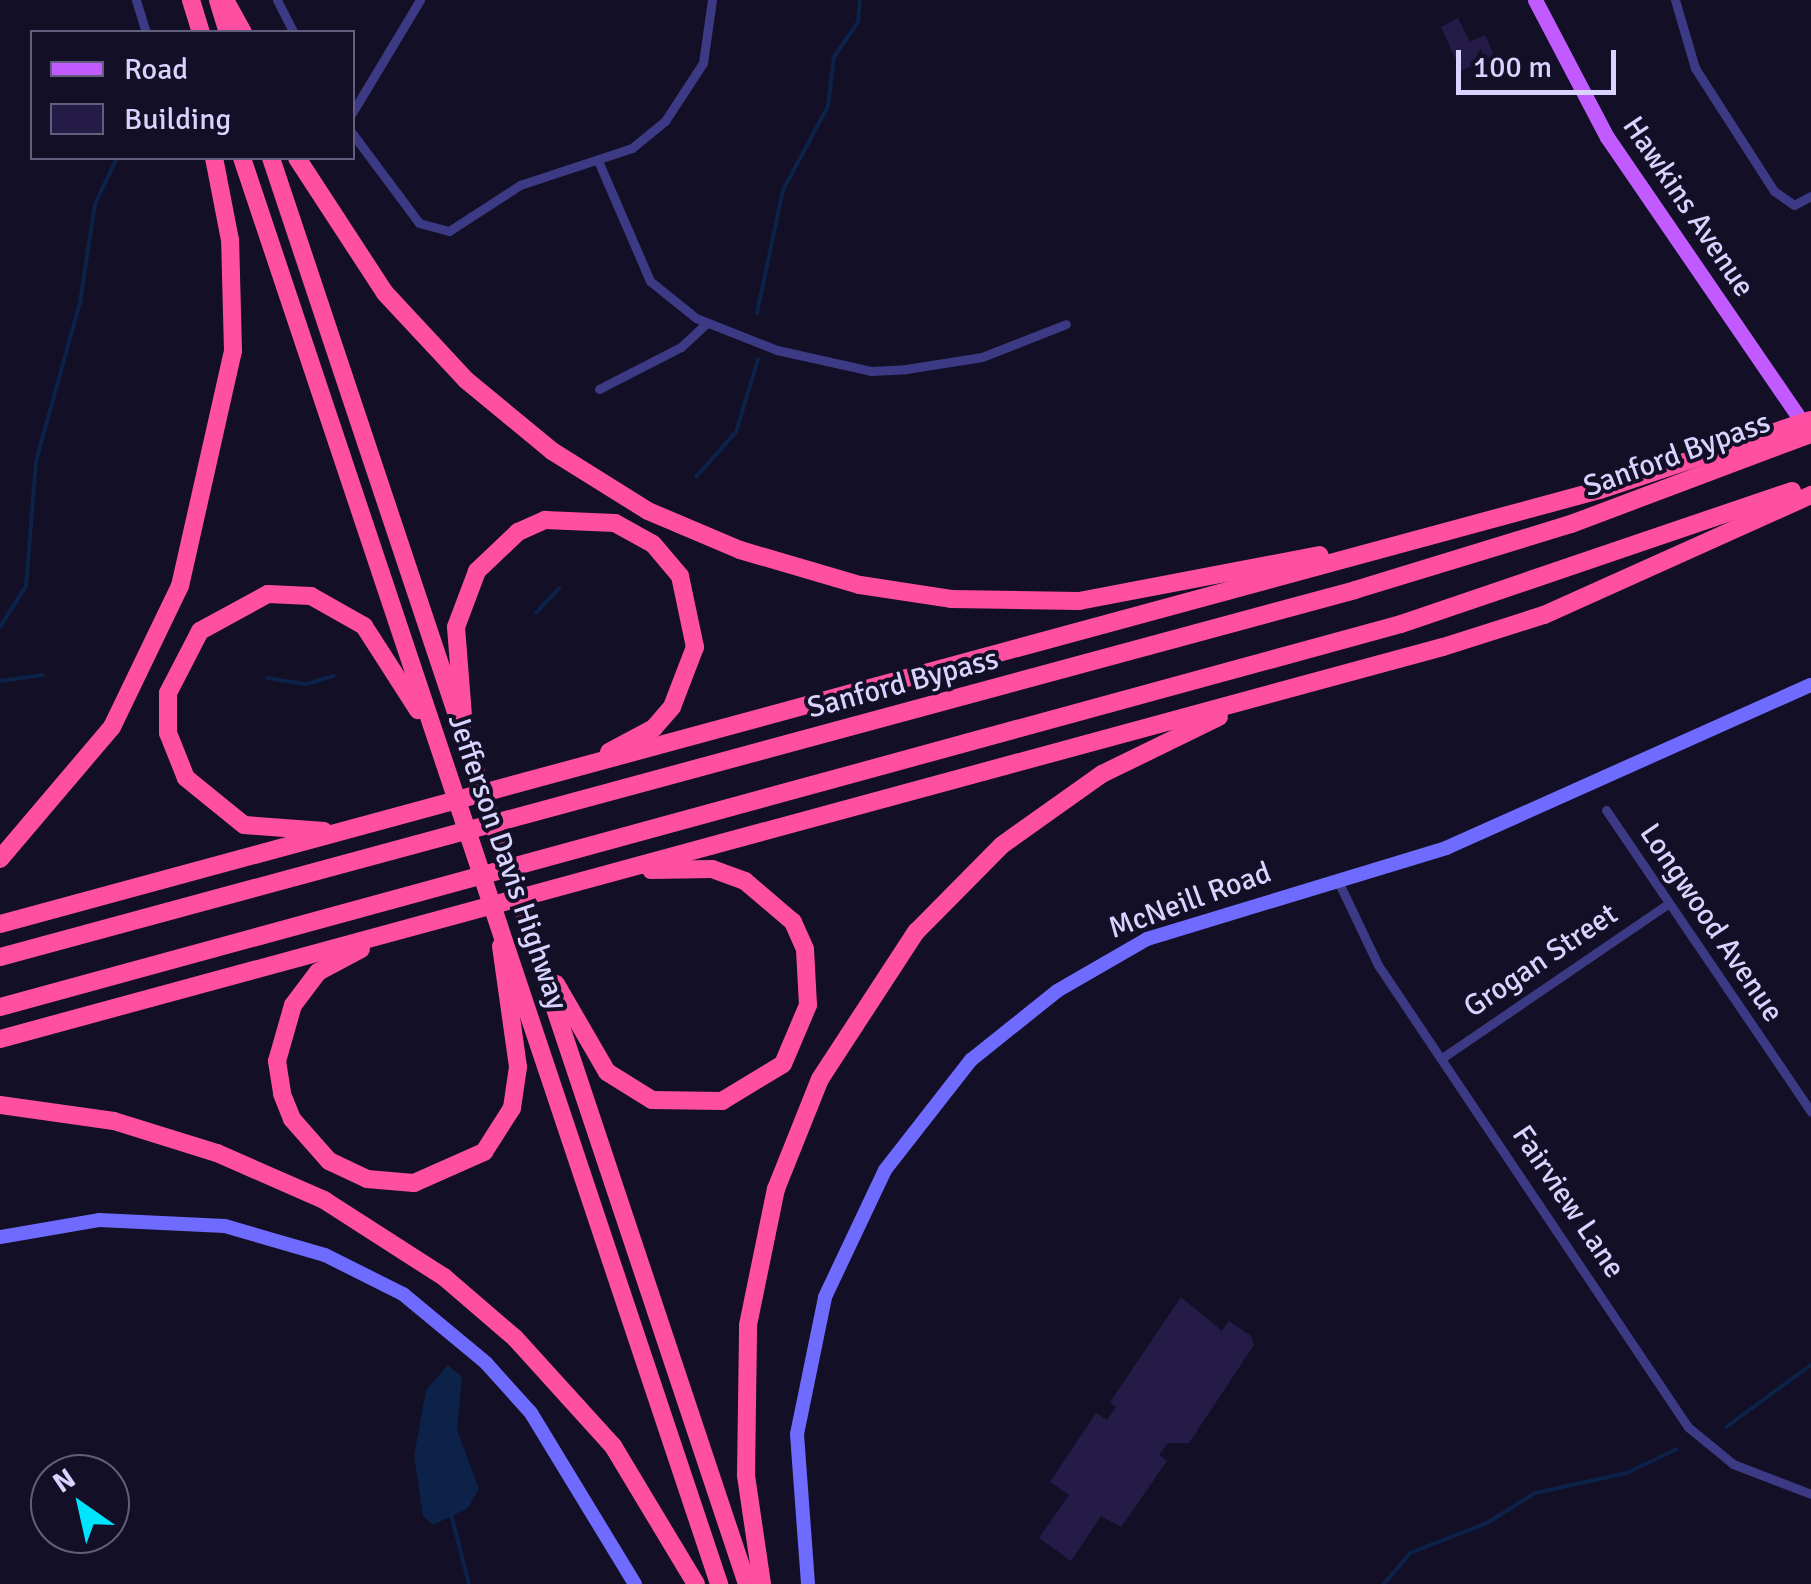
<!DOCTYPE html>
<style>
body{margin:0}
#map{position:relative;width:1811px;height:1584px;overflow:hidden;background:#130f26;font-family:Signika,sans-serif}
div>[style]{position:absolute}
.water>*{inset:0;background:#0c2248}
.stream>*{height:4px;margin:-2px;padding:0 2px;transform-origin:2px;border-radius:2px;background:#0c2248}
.building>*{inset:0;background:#241b47}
.street>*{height:9px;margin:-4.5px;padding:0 4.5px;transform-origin:4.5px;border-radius:4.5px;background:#3d3a85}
.secondary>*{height:14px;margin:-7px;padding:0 7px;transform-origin:7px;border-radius:7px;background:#6f6bff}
.primary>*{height:15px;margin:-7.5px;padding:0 7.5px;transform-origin:7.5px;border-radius:7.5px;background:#c25bff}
.highway>*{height:18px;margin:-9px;padding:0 9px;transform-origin:9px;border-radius:9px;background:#ff4fa3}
span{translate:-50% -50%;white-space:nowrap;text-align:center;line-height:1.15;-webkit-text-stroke:8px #130f26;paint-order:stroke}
.street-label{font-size:30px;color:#d9d4ff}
.legend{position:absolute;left:30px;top:30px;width:325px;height:130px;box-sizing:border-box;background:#130f26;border:2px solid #625e7d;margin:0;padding:12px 18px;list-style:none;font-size:30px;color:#d9d4ff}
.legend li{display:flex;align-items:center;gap:20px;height:50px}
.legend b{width:50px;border:2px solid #625e7d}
.north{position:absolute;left:30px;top:1454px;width:100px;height:100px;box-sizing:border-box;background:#130f26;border:2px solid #625e7d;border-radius:50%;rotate:326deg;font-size:28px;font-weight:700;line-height:40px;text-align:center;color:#d9d4ff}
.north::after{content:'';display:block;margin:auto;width:35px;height:45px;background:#00e5ff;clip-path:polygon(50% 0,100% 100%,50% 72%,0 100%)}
.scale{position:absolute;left:1456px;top:50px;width:160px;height:45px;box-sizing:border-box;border:5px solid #d9d4ff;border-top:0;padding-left:12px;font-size:30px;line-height:35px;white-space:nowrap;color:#d9d4ff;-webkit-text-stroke:8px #130f26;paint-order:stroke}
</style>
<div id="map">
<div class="water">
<i style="clip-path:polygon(448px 1365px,462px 1377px,457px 1430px,479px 1489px,468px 1508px,433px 1525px,423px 1516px,414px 1456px,426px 1390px)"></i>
</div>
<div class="stream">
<i style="left:757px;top:313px;width:126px;rotate:-78.1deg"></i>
<i style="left:783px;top:190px;width:95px;rotate:-61.8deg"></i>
<i style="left:828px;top:106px;width:49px;rotate:-83deg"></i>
<i style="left:834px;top:57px;width:42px;rotate:-55.6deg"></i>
<i style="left:858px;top:22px;width:22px;rotate:-85deg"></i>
<i style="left:696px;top:477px;width:60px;rotate:-48.4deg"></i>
<i style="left:736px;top:432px;width:76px;rotate:-73.2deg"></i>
<i style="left:536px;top:613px;width:34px;rotate:-47deg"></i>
<i style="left:0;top:627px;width:49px;rotate:-57.6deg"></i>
<i style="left:26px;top:586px;width:125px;rotate:-85.4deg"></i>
<i style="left:36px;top:461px;width:165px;rotate:-74.5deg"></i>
<i style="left:80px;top:302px;width:99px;rotate:-81.3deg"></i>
<i style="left:95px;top:204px;width:51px;rotate:-64.4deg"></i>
<i style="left:267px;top:678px;width:39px;rotate:9deg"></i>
<i style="left:306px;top:684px;width:29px;rotate:-16deg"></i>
<i style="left:0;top:681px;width:43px;rotate:-7.9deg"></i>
<i style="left:1726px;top:1427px;width:105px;rotate:-36.1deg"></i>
<i style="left:451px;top:1514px;width:72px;rotate:75.6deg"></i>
<i style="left:1384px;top:1584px;width:40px;rotate:-50deg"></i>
<i style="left:1410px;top:1553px;width:83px;rotate:-21.3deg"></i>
<i style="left:1487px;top:1523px;width:57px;rotate:-32deg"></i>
<i style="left:1535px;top:1493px;width:94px;rotate:-12.3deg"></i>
<i style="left:1627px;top:1473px;width:55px;rotate:-25.6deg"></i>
</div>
<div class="building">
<i style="clip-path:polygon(1458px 18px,1470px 42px,1485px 35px,1494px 55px,1461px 71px,1441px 27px)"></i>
<i style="clip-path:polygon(1181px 1297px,1222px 1331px,1229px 1321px,1251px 1336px,1254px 1345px,1189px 1443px,1168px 1443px,1159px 1455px,1167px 1461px,1121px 1527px,1101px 1516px,1071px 1561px,1039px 1538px,1069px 1495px,1050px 1482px,1096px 1413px,1107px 1420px,1116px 1407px,1110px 1402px)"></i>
</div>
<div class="street">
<i style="left:136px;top:0;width:34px;rotate:73deg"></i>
<i style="left:277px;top:0;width:36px;rotate:63deg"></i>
<i style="left:1675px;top:0;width:71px;rotate:73.6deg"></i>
<i style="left:1695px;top:68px;width:146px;rotate:57.3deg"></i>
<i style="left:1774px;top:191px;width:24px;rotate:35deg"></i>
<i style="left:1794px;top:205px;width:19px;rotate:-28deg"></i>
<i style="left:352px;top:113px;width:132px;rotate:-59deg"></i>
<i style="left:352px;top:133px;width:112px;rotate:53.3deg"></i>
<i style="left:419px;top:223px;width:31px;rotate:15deg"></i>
<i style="left:449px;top:231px;width:85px;rotate:-32.9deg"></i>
<i style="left:520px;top:185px;width:118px;rotate:-18.3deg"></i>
<i style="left:632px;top:148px;width:43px;rotate:-39.3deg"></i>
<i style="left:665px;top:121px;width:69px;rotate:-56.8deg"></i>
<i style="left:703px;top:63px;width:64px;rotate:-81.9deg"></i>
<i style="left:599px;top:163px;width:129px;rotate:66.6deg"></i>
<i style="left:650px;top:281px;width:59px;rotate:38.8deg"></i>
<i style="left:696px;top:318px;width:87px;rotate:21.6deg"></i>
<i style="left:777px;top:350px;width:96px;rotate:12.6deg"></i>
<i style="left:871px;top:371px;width:35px;rotate:-3deg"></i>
<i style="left:906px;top:369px;width:77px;rotate:-9deg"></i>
<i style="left:982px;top:357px;width:90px;rotate:-21.4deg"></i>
<i style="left:599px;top:389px;width:92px;rotate:-27.1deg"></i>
<i style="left:681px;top:347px;width:35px;rotate:-43deg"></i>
<i style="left:1606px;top:810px;width:365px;rotate:55.8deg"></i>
<i style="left:1338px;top:881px;width:93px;rotate:64.5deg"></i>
<i style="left:1378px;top:965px;width:556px;rotate:56.14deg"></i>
<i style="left:1688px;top:1427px;width:58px;rotate:39.4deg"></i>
<i style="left:1733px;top:1464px;width:84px;rotate:21deg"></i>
<i style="left:1442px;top:1058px;width:273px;rotate:-34.3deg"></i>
</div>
<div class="secondary">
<i style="left:0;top:1237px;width:100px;rotate:-9.7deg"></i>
<i style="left:99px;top:1220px;width:126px;rotate:2.7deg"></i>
<i style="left:225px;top:1226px;width:104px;rotate:16.2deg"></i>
<i style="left:325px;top:1255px;width:87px;rotate:26.6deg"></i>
<i style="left:403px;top:1294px;width:108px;rotate:39.7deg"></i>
<i style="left:486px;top:1363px;width:67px;rotate:48deg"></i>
<i style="left:531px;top:1413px;width:200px;rotate:58.7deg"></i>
<i style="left:808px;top:1584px;width:150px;rotate:-94.2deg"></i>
<i style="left:797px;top:1434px;width:140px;rotate:-78.4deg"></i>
<i style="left:825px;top:1297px;width:140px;rotate:-64.7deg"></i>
<i style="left:885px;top:1170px;width:140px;rotate:-52deg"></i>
<i style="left:971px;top:1060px;width:110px;rotate:-38.7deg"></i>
<i style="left:1057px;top:991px;width:104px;rotate:-30deg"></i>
<i style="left:1147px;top:939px;width:313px;rotate:-16.9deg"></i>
<i style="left:1446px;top:848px;width:400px;rotate:-24.1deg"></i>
</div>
<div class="primary">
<i style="left:1535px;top:0;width:155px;rotate:62.3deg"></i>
<i style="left:1607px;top:137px;width:356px;rotate:55.6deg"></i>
</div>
<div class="highway">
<i style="left:191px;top:0;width:34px;rotate:73deg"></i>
<i style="left:218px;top:0;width:34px;rotate:73deg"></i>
<i style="left:225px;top:0;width:37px;rotate:61deg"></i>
<i style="left:242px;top:158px;width:1504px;rotate:71.5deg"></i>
<i style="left:271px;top:158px;width:1503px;rotate:71.54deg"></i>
<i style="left:297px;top:158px;width:161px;rotate:56.9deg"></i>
<i style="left:385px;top:293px;width:119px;rotate:47deg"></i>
<i style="left:466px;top:380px;width:112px;rotate:39.5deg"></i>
<i style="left:552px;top:451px;width:113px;rotate:32deg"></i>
<i style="left:648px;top:511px;width:100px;rotate:23deg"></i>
<i style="left:740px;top:550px;width:125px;rotate:16.3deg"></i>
<i style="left:860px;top:585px;width:92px;rotate:8.7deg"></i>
<i style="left:951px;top:599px;width:128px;rotate:0.9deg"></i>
<i style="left:1079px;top:601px;width:245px;rotate:-10.8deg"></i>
<i style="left:463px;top:716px;width:89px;rotate:-94.5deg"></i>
<i style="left:456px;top:627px;width:60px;rotate:-69.4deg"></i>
<i style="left:477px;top:571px;width:57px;rotate:-43.6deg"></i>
<i style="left:518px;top:532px;width:30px;rotate:-24deg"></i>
<i style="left:545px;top:520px;width:70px;rotate:2.5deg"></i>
<i style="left:615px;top:523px;width:43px;rotate:28.9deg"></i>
<i style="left:653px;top:544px;width:42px;rotate:49.8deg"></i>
<i style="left:680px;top:576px;width:73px;rotate:78.1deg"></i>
<i style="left:695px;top:647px;width:64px;rotate:111deg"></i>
<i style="left:672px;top:707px;width:28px;rotate:131deg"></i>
<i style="left:654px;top:728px;width:51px;rotate:151.9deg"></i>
<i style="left:324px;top:831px;width:80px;rotate:-175.7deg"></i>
<i style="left:244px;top:825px;width:75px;rotate:-141deg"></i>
<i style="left:186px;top:778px;width:48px;rotate:-111.8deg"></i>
<i style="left:168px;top:733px;width:40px;rotate:-90deg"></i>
<i style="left:168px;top:693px;width:70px;rotate:-62.7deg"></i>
<i style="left:200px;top:631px;width:77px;rotate:-28.6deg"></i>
<i style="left:268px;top:594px;width:43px;rotate:2.7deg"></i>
<i style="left:311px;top:596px;width:61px;rotate:29.5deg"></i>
<i style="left:364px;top:626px;width:100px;rotate:57.3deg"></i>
<i style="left:0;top:859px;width:173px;rotate:-49.7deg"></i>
<i style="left:112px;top:727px;width:157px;rotate:-64.3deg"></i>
<i style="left:180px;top:586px;width:241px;rotate:-77.3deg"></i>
<i style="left:233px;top:351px;width:111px;rotate:-91.5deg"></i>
<i style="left:230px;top:240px;width:84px;rotate:-101deg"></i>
<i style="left:0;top:924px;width:1658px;rotate:-15.18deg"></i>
<i style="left:1600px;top:490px;width:222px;rotate:-18.4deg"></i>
<i style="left:361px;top:949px;width:49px;rotate:151.9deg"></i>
<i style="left:318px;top:972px;width:41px;rotate:127.1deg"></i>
<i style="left:293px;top:1005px;width:58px;rotate:105.9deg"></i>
<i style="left:277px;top:1061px;width:33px;rotate:81deg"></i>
<i style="left:282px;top:1094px;width:27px;rotate:68deg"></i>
<i style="left:292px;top:1119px;width:56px;rotate:48.6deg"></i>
<i style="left:329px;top:1161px;width:42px;rotate:25.3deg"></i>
<i style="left:367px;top:1179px;width:47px;rotate:4.9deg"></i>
<i style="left:414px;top:1183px;width:77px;rotate:-23.9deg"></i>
<i style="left:484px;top:1152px;width:52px;rotate:-57.5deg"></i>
<i style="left:512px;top:1108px;width:41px;rotate:-81.7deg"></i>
<i style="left:518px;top:1067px;width:122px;rotate:-98deg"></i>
<i style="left:0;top:957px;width:1404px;rotate:-15.15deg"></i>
<i style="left:1355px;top:590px;width:226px;rotate:-17deg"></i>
<i style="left:1571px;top:524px;width:256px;rotate:-20.6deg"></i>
<i style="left:556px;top:984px;width:102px;rotate:59.9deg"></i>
<i style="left:607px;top:1072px;width:53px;rotate:31.9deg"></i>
<i style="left:652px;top:1100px;width:70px;rotate:0.8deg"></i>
<i style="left:722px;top:1101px;width:71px;rotate:-31.2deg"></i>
<i style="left:783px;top:1064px;width:64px;rotate:-67deg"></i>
<i style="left:808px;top:1005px;width:56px;rotate:-93.1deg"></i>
<i style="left:805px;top:949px;width:30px;rotate:-114deg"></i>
<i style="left:793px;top:922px;width:63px;rotate:-139.5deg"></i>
<i style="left:745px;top:881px;width:35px;rotate:-160deg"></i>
<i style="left:712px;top:869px;width:61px;rotate:179.1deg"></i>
<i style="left:0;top:1007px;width:1452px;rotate:-15.29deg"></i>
<i style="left:1401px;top:624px;width:413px;rotate:-18.8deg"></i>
<i style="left:0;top:1039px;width:1495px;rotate:-15.2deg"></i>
<i style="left:1443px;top:647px;width:106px;rotate:-17.6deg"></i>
<i style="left:1544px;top:615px;width:293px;rotate:-24.2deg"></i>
<i style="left:0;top:1105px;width:115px;rotate:8deg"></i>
<i style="left:114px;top:1121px;width:108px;rotate:17.3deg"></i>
<i style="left:217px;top:1153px;width:117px;rotate:23.7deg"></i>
<i style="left:324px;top:1200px;width:143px;rotate:32.7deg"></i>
<i style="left:444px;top:1277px;width:94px;rotate:40.7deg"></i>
<i style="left:515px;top:1338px;width:146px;rotate:47.8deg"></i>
<i style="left:613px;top:1446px;width:161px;rotate:59deg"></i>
<i style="left:762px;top:1584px;width:110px;rotate:-98.4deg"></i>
<i style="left:746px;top:1475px;width:150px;rotate:-89.2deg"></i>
<i style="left:748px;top:1325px;width:139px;rotate:-78.4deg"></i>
<i style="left:776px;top:1189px;width:118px;rotate:-68.2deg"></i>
<i style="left:820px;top:1079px;width:176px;rotate:-56.9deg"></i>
<i style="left:916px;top:932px;width:122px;rotate:-45.3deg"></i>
<i style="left:1002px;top:845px;width:123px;rotate:-35.4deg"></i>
<i style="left:1102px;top:774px;width:130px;rotate:-26deg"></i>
</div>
<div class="street-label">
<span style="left:1688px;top:207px;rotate:56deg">Hawkins Avenue</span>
<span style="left:1677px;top:455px;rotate:-20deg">Sanford Bypass</span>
<span style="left:903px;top:684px;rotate:-15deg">Sanford Bypass</span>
<span style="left:507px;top:862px;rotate:71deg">Jefferson Davis Highway</span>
<span style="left:1190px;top:901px;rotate:-20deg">McNeill Road</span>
<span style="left:1711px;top:923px;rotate:56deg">Longwood Avenue</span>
<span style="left:1541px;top:961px;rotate:-34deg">Grogan Street</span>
<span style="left:1568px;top:1202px;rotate:56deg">Fairview Lane</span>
</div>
<ul class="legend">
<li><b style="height:12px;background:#c25bff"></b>Road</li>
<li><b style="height:28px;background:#241b47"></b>Building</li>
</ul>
<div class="north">N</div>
<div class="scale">100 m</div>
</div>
